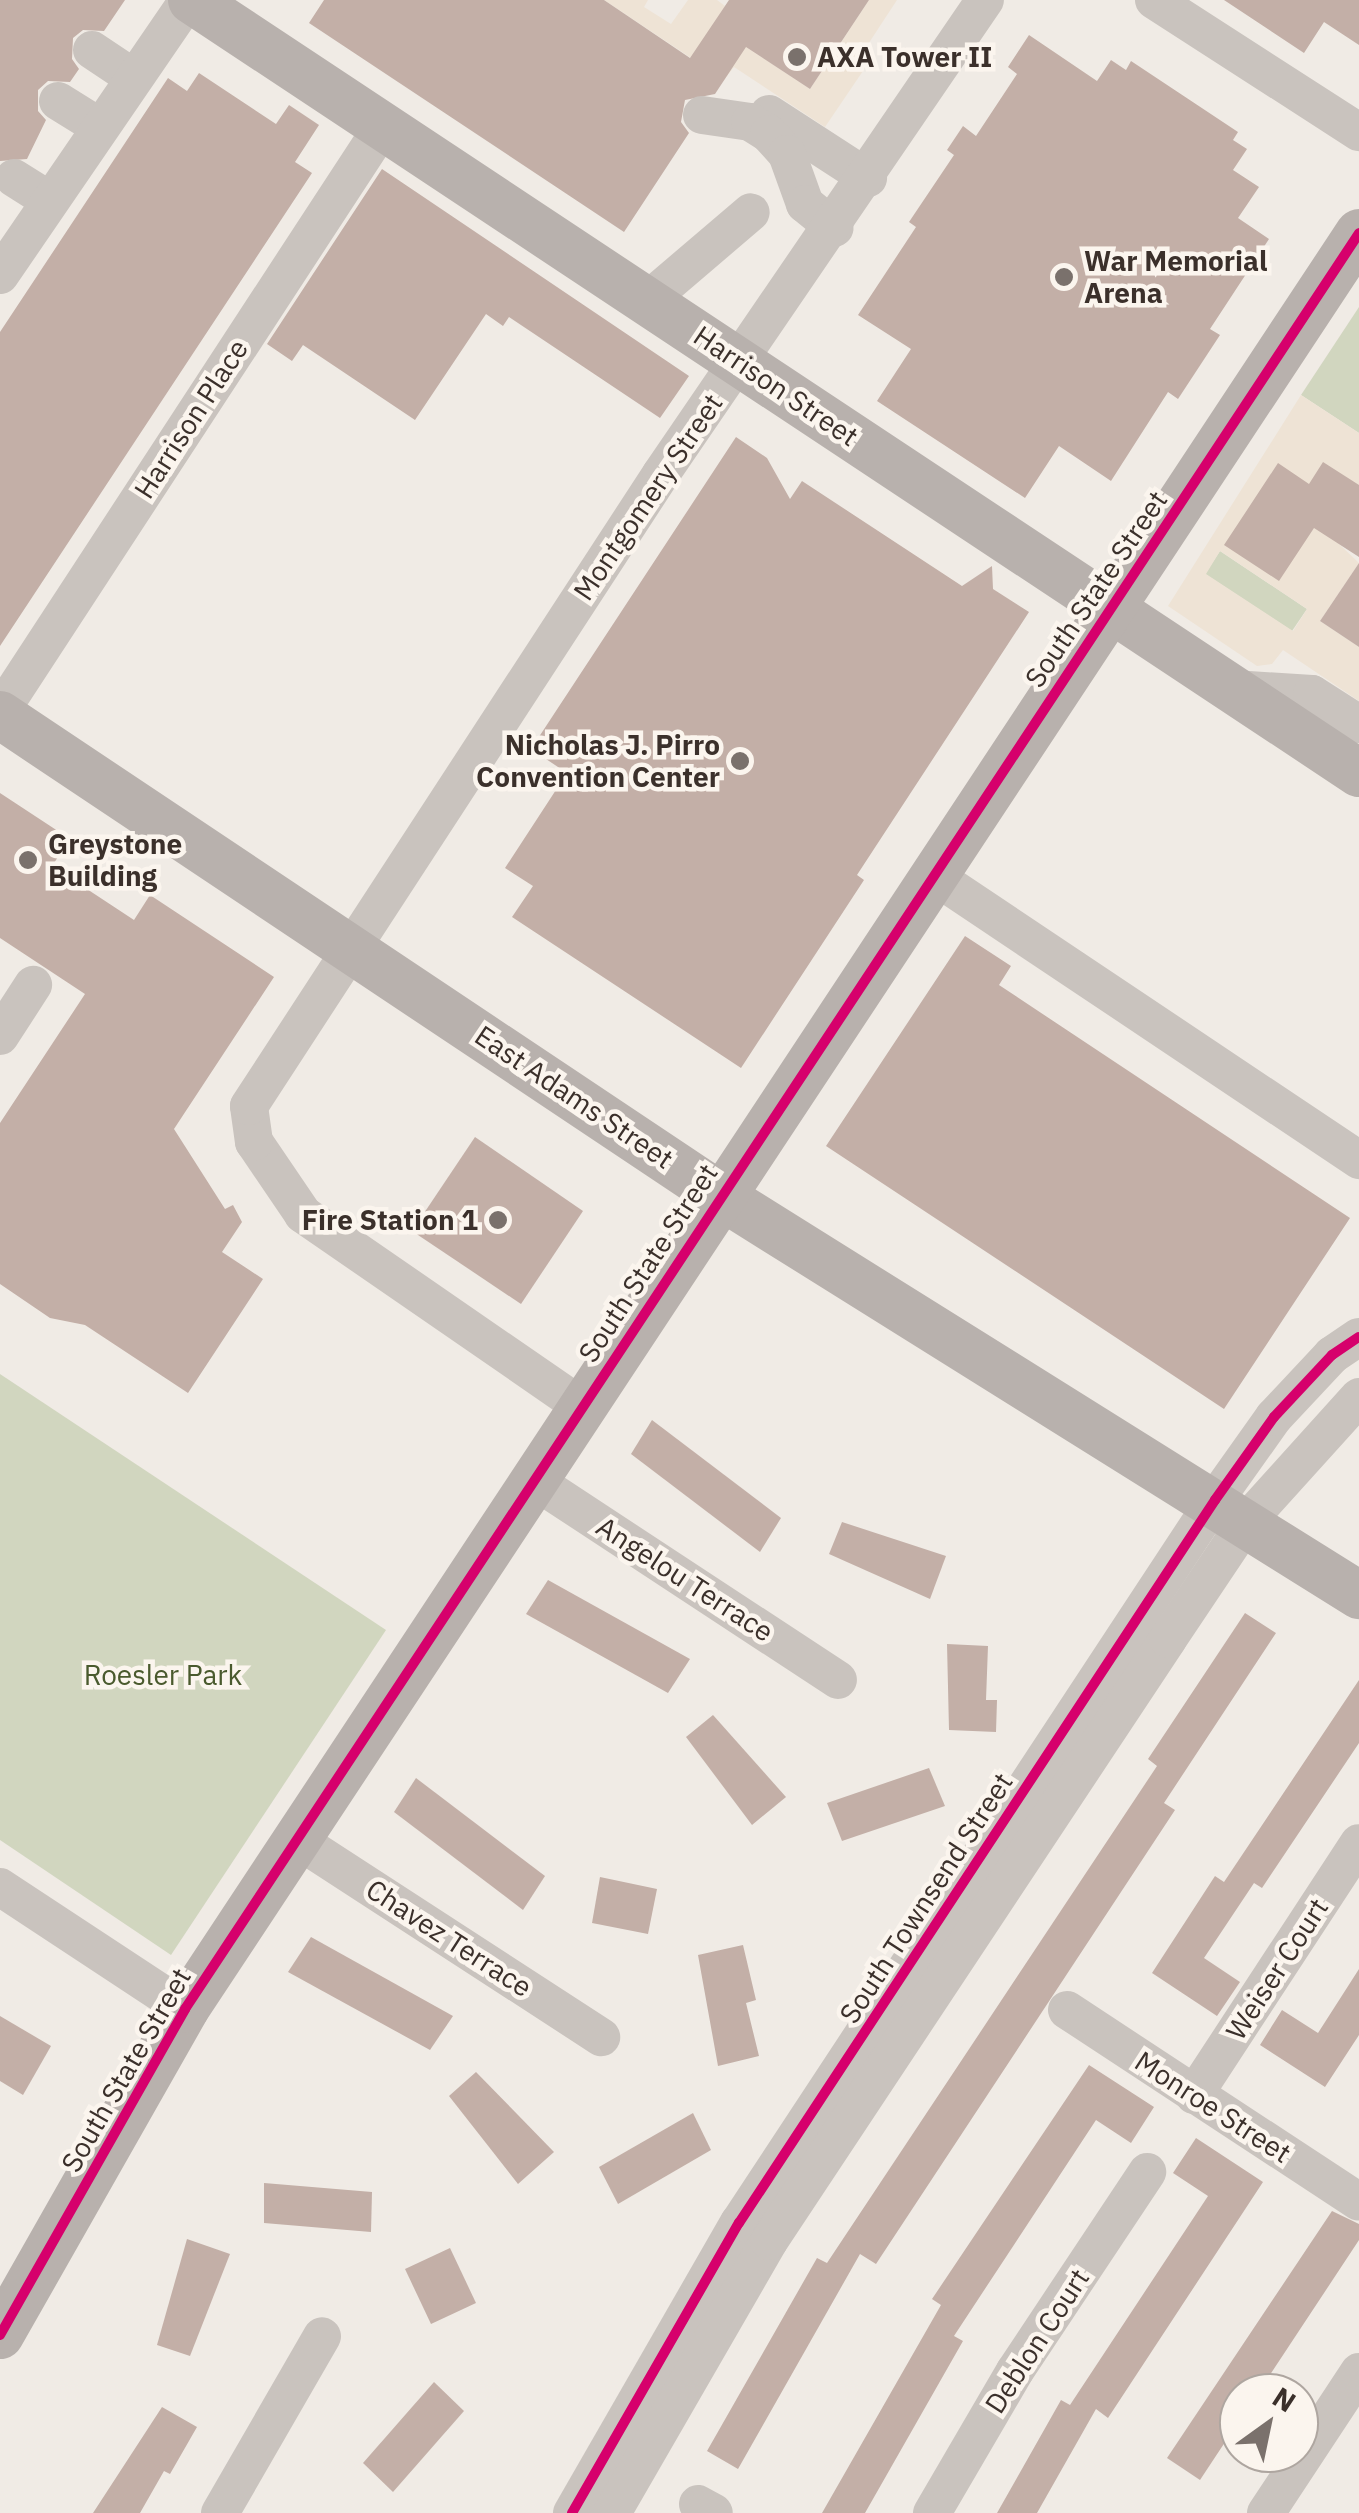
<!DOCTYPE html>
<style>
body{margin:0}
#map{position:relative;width:1359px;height:2513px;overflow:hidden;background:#f0ebe5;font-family:"IBM Plex Sans",sans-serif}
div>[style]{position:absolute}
.green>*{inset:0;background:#d1d6bf}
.plaza>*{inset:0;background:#eee3d5}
.building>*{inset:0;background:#c3afa7}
.minor>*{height:38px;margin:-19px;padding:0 19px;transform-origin:19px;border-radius:19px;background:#c9c3be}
.major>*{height:48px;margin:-24px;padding:0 24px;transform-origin:24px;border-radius:24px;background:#b8b1ad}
.cycleway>*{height:10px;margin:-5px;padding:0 5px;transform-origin:5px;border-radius:5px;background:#d6006c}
.dots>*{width:28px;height:28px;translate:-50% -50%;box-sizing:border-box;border:5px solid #fbf5ee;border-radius:50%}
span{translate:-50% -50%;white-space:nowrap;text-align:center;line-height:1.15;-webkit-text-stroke:9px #fbf5ee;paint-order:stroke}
.poi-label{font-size:28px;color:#3b302b;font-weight:700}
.left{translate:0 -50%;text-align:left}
.right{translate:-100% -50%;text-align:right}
.street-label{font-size:28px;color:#3b302b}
.park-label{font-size:28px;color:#4a5a2e}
.north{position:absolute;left:1219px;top:2373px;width:100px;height:100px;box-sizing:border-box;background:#fbf5ee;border:2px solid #aea6a0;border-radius:50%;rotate:33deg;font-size:28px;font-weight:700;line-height:40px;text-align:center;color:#3b302b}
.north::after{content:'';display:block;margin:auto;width:35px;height:45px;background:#7a716c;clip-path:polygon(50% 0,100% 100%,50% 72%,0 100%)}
</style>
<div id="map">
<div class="green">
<i style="clip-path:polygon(1359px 307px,1359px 433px,1301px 395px)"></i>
<i style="clip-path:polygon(1220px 551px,1307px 609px,1292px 631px,1205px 574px)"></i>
<i style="clip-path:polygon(0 1374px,386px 1630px,171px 1955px,0 1840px)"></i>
</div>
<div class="plaza">
<i style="clip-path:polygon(604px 0,648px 0,644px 7px,671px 24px,688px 0,717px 0,725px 6px,713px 25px,810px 89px,869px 0,897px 0,859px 58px,867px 65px,825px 127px,734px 67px,724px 80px)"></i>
<i style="clip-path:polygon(evenodd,1301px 395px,1359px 433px,1359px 511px,1338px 543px,1359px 563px,1320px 621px,1359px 647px,1359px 701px,1283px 650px,1272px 664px,1257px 666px,1168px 606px,1301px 395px,1220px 551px,1307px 609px,1293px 631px,1206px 574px,1220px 551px)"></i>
</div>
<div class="building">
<i style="clip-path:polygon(0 0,125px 0,104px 31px,83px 30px,73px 38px,72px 59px,79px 69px,70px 82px,48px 81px,38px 90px,38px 111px,46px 120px,27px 159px,0 161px)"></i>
<i style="clip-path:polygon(324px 0,604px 0,690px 58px,729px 0,869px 0,810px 89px,746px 47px,715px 94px,685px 100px,681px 122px,689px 133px,624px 232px,309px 23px)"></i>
<i style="clip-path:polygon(1224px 0,1359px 0,1359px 45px,1324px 22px,1304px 53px)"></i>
<i style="clip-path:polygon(1029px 35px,1097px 81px,1111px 60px,1126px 70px,1131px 61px,1238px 132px,1233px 140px,1247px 149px,1233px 170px,1259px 187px,1238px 218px,1269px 239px,1210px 329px,1220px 335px,1178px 399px,1168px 392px,1111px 481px,1059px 446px,1025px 498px,877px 401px,911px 349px,858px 315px,916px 227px,909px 222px,954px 155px,947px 150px,963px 126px,976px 136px,1017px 74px,1008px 67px)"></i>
<i style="clip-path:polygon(199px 73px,276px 124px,289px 105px,319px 125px,295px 162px,312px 173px,0 646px,0 332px,168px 78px,187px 91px)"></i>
<i style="clip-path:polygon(382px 169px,689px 376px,660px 418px,509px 317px,503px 326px,486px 314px,415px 420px,303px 345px,292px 361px,267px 344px)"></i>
<i style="clip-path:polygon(736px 437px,767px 458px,790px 499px,802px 481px,962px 586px,992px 566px,993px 589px,1029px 612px,857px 875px,864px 880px,741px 1068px,512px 917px,533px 886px,505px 868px,567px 773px,531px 749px)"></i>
<i style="clip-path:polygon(1323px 462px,1359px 485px,1359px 557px,1314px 528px,1279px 581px,1224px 545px,1278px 463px,1309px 484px)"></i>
<i style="clip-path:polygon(1359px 563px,1359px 647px,1320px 621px)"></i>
<i style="clip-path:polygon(0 793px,70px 839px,52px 866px,134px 920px,150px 895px,274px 977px,174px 1129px,225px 1209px,233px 1205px,242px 1222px,222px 1252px,263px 1279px,188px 1393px,85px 1325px,50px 1318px,0 1284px,0 1123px,85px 994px,0 938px)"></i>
<i style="clip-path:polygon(965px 936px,1011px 966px,999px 985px,1350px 1218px,1224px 1409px,826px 1146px)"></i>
<i style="clip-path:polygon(475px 1137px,583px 1211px,521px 1304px,412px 1231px)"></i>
<i style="clip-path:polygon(652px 1420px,781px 1518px,760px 1552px,631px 1454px)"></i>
<i style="clip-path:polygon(842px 1522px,946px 1556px,930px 1599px,829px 1554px)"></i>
<i style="clip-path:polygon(548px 1580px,690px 1659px,668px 1693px,526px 1614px)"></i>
<i style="clip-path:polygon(1245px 1613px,1276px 1633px,1164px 1803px,1175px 1810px,876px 2264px,860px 2254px,738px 2469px,707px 2451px,817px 2258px,827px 2263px,1157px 1766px,1148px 1759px)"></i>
<i style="clip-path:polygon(947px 1644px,988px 1646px,986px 1700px,997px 1700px,996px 1732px,949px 1730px)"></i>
<i style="clip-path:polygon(1359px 1680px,1359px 1743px,1262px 1888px,1254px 1883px,1204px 1958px,1240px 1982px,1217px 2016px,1152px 1973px,1215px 1876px,1224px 1882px)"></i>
<i style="clip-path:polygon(713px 1715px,786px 1797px,752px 1825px,686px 1737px)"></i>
<i style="clip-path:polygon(929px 1768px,945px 1806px,842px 1841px,827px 1803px)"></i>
<i style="clip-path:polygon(416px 1778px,545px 1876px,523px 1910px,394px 1812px)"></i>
<i style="clip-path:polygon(600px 1877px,657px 1889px,648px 1934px,592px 1923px)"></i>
<i style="clip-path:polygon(311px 1937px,453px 2016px,430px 2050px,288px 1972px)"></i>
<i style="clip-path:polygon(743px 1945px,756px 2000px,746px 2003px,759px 2056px,718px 2066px,698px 1955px)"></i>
<i style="clip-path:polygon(1359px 1969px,1359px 2035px,1325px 2087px,1260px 2045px,1282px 2010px,1318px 2033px)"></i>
<i style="clip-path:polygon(0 2016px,51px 2046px,23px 2095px,0 2081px)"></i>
<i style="clip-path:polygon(1089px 2065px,1154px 2107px,1131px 2143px,1096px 2120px,954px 2336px,963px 2341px,865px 2513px,822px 2513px,941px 2305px,932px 2299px)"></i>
<i style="clip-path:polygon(476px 2072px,554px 2152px,518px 2184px,449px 2096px)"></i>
<i style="clip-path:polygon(693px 2113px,711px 2150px,618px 2204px,599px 2167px)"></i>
<i style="clip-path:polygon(1196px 2138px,1263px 2182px,1108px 2418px,1096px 2409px,1037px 2513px,997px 2513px,1061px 2400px,1070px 2405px,1208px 2196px,1173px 2173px)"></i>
<i style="clip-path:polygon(264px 2183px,372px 2192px,371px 2232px,264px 2223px)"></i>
<i style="clip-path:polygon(1332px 2211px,1359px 2224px,1359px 2240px,1258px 2393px,1239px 2393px,1239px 2421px,1200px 2480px,1167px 2458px)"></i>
<i style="clip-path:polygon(187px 2239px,230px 2254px,190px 2356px,157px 2345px)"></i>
<i style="clip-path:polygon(450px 2248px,476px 2303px,431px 2324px,405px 2269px)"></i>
<i style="clip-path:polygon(434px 2382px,464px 2411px,393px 2492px,363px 2463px)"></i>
<i style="clip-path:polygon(162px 2407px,197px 2427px,170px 2474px,164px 2471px,140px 2513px,93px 2513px)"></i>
</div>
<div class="minor">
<i style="left:1154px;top:0;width:244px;rotate:32.8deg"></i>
<i style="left:92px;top:50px;width:50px;rotate:33.7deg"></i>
<i style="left:58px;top:101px;width:49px;rotate:31.8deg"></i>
<i style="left:769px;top:114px;width:118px;rotate:32.9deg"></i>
<i style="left:702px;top:115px;width:49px;rotate:8.3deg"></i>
<i style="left:750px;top:122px;width:22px;rotate:32deg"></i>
<i style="left:769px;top:134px;width:27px;rotate:48deg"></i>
<i style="left:787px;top:154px;width:53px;rotate:70.2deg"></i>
<i style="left:805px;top:204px;width:38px;rotate:39deg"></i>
<i style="left:14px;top:178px;width:41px;rotate:32.2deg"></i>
<i style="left:0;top:275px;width:333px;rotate:-55.6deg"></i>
<i style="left:648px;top:300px;width:135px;rotate:-40.5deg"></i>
<i style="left:1233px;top:689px;width:79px;rotate:3.6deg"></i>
<i style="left:1312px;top:694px;width:56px;rotate:32.6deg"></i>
<i style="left:0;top:712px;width:700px;rotate:-56.83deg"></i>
<i style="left:933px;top:875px;width:513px;rotate:33.78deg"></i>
<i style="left:0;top:1036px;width:61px;rotate:-57.1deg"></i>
<i style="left:581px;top:1406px;width:338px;rotate:-145.4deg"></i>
<i style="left:303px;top:1214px;width:87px;rotate:-124.2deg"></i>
<i style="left:254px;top:1142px;width:36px;rotate:-98deg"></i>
<i style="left:249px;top:1106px;width:754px;rotate:-56.9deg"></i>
<i style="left:661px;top:474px;width:574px;rotate:-55.65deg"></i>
<i style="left:532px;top:1479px;width:366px;rotate:33.3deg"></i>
<i style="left:296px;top:1839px;width:364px;rotate:33deg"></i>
<i style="left:0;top:1887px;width:222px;rotate:33.4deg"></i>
<i style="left:1067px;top:2010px;width:349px;rotate:33.3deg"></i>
<i style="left:1194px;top:2095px;width:301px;rotate:-56.8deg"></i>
<i style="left:698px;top:2504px;width:18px;rotate:29deg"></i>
<i style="left:220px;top:2513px;width:204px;rotate:-60deg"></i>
<i style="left:572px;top:2513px;width:335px;rotate:-60.1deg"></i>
<i style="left:739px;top:2223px;width:866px;rotate:-56.64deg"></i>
<i style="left:1215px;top:1500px;width:102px;rotate:-54.6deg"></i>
<i style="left:1274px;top:1417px;width:85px;rotate:-46.9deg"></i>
<i style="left:1332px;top:1355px;width:32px;rotate:-34deg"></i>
<i style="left:612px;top:2513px;width:314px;rotate:-60deg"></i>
<i style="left:769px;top:2241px;width:722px;rotate:-56.46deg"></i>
<i style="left:1168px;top:1639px;width:142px;rotate:-56.2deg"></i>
<i style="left:1247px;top:1521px;width:167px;rotate:-47.9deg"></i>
<i style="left:932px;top:2513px;width:164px;rotate:-59.7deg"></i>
<i style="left:1015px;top:2371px;width:239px;rotate:-56.4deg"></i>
<i style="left:1266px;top:2513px;width:169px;rotate:-56.6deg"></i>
</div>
<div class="major">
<i style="left:192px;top:0;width:1400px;rotate:33.52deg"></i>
<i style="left:0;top:715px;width:865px;rotate:33.73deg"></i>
<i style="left:719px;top:1195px;width:755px;rotate:32.01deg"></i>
<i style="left:0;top:2335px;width:375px;rotate:-60.4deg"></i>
<i style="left:185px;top:2009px;width:2129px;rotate:-56.53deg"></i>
</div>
<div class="cycleway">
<i style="left:0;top:2335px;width:375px;rotate:-60.4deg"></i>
<i style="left:185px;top:2009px;width:2129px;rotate:-56.53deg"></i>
<i style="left:572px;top:2513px;width:335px;rotate:-60.1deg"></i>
<i style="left:739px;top:2223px;width:866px;rotate:-56.64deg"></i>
<i style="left:1215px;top:1500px;width:102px;rotate:-54.6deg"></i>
<i style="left:1274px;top:1417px;width:85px;rotate:-46.9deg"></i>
<i style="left:1332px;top:1355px;width:32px;rotate:-34deg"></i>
</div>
<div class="dots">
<i style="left:797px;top:57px;background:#7a716c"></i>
<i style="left:1064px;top:277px;background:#7a716c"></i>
<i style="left:740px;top:761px;background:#7a716c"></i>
<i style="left:28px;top:860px;background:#7a716c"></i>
<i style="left:498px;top:1220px;background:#7a716c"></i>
</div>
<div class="poi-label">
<span class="left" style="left:817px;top:57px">AXA Tower II</span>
<span class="left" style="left:1084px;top:277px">War Memorial<br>Arena</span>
<span class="right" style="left:720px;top:761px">Nicholas J. Pirro<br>Convention Center</span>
<span class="left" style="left:48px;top:860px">Greystone<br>Building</span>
<span class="right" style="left:478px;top:1220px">Fire Station 1</span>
</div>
<div class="street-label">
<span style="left:776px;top:386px;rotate:34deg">Harrison Street</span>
<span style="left:191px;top:419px;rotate:-57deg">Harrison Place</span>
<span style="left:648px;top:497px;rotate:-56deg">Montgomery Street</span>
<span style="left:1096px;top:589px;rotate:-56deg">South State Street</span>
<span style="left:574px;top:1097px;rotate:34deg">East Adams Street</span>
<span style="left:648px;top:1263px;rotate:-57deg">South State Street</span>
<span style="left:685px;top:1579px;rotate:33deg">Angelou Terrace</span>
<span style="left:926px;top:1898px;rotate:-57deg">South Townsend Street</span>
<span style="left:449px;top:1938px;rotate:33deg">Chavez Terrace</span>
<span style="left:1277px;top:1969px;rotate:-57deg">Weiser Court</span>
<span style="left:126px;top:2070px;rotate:-60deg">South State Street</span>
<span style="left:1213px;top:2107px;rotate:33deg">Monroe Street</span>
<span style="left:1037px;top:2341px;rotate:-57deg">Deblon Court</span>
</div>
<div class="park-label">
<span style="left:163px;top:1675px">Roesler Park</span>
</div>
<div class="north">N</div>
</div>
